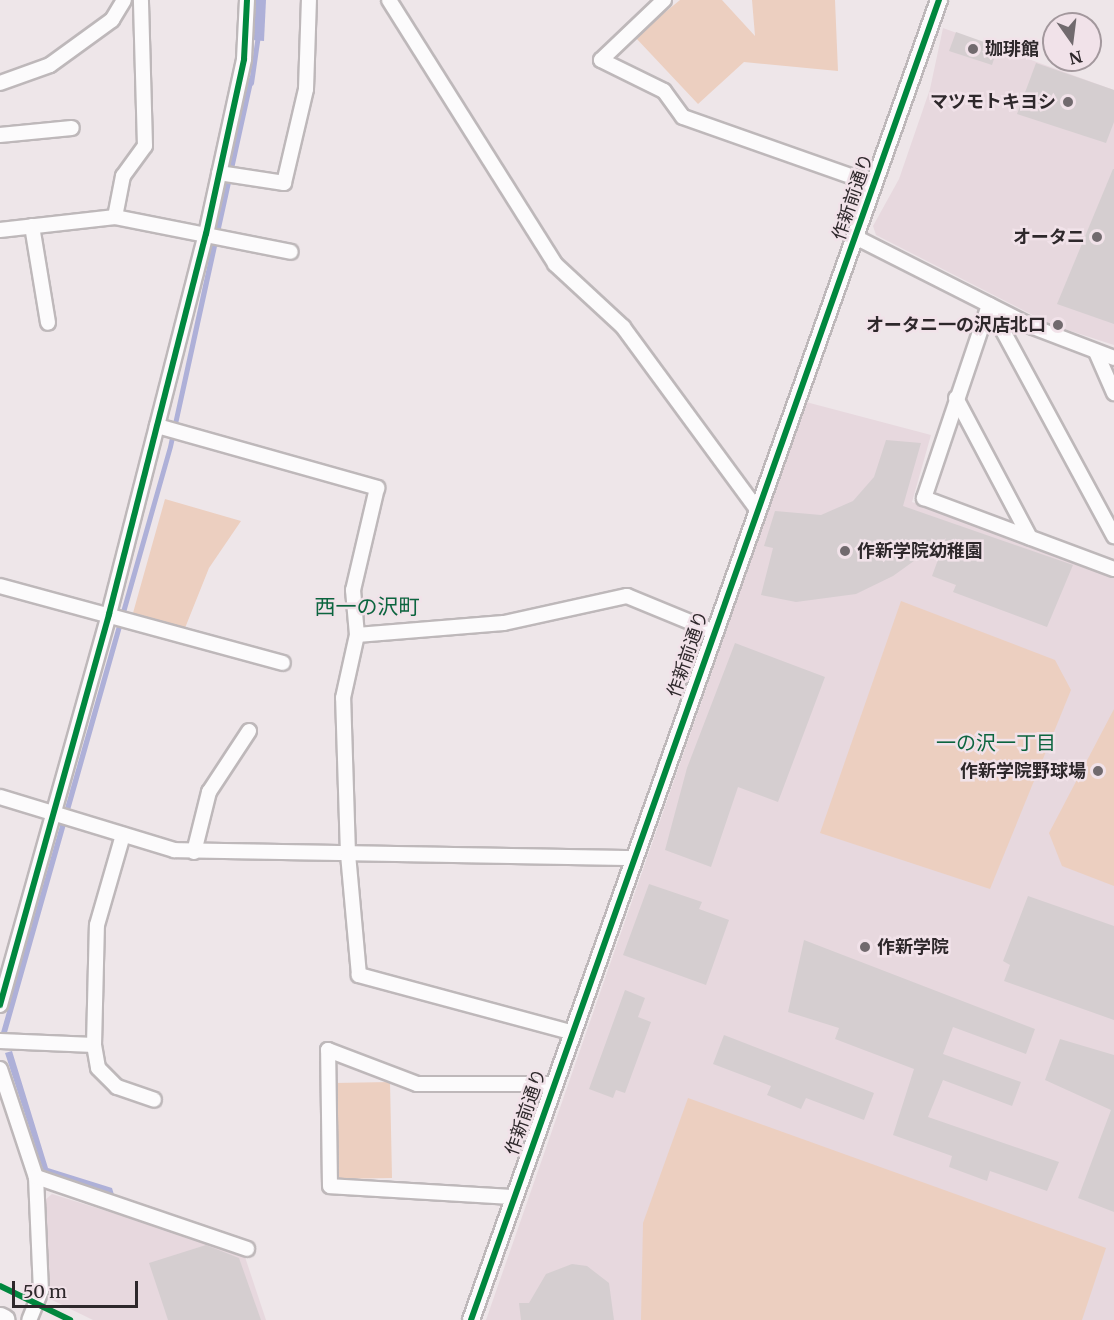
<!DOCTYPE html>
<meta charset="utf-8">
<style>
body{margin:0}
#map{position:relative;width:1114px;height:1320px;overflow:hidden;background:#eee6e9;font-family:Merriweather,"Noto Sans JP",serif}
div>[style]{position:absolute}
.built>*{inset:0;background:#e7d8de}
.green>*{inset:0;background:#eccfc0}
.water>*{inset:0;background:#aeb0d8}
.stream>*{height:5px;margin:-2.5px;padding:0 2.5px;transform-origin:2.5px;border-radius:2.5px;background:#aeb0d8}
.building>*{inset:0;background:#d5ced0}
.roads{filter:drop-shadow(2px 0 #beb8ba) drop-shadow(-2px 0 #beb8ba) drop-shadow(0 2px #beb8ba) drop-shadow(0 -2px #beb8ba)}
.minor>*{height:14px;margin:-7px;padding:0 7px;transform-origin:7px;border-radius:7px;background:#fcfbfc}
.tertiary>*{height:16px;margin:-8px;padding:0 8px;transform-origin:8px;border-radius:8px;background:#fcfbfc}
.primary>*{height:21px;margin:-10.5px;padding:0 10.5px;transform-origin:10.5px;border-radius:10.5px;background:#fcfbfc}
.cycleway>*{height:6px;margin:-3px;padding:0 3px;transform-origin:3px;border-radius:3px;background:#00873e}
.dots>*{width:16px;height:16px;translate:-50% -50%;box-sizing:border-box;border:3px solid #f1e2e9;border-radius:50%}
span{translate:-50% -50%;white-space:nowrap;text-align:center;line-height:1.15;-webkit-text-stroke:5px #f1e2e9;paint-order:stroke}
.poi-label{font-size:18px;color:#2e282b;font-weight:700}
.left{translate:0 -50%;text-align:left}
.right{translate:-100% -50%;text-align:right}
.street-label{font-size:18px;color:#2e282b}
.neighbourhood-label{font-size:20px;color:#0c653f}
.quarter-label{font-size:21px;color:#0c653f}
.north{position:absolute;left:1042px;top:12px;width:60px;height:60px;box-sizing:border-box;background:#f1e2e9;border:2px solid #a3989d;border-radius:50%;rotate:166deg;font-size:16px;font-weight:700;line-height:24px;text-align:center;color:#2e282b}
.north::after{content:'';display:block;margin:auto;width:21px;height:27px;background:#716a6e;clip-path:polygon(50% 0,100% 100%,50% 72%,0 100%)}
.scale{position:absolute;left:12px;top:1281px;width:126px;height:27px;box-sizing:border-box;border:3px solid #2e282b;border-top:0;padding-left:8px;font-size:18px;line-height:21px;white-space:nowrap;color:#2e282b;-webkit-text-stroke:4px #f1e2e9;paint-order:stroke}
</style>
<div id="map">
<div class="built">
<i style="clip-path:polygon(943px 28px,1114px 90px,1114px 345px,1052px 325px,876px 235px,873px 226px,899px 179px,930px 89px)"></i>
<i style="clip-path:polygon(806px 402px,931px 435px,912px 502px,1114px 575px,1114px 1320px,486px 1320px)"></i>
<i style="clip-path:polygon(52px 1194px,244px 1254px,266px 1320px,93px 1320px,52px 1300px,45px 1289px,45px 1200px)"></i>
</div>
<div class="green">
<i style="clip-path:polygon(680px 0,722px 0,755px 36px,752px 0,835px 0,838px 71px,744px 62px,698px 104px,635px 37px)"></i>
<i style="clip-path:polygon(165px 499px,241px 521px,209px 568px,185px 628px,133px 613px)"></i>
<i style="clip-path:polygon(901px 601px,1055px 660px,1071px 690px,990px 889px,820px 833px)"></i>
<i style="clip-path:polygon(1114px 709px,1114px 886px,1062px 866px,1049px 833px)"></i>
<i style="clip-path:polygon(390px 1082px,392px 1178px,335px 1179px,334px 1083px)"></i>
<i style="clip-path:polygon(688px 1098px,1106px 1248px,1082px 1320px,641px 1320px,643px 1223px)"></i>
</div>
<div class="water">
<i style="clip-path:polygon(255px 0,266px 0,264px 41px,252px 40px)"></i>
<i style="clip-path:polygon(248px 78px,254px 78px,173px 447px,6px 1036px,0 1036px,168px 447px)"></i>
<i style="clip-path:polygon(12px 1051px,48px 1168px,112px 1188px,115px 1198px,44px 1173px,5px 1053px)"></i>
</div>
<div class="stream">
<i style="left:251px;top:83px;width:49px;rotate:-81.7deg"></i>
</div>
<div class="building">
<i style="clip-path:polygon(956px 32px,998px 47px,992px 65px,949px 51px)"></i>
<i style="clip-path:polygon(1036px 63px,1114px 90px,1114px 122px,1106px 143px,1017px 114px)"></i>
<i style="clip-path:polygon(1113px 169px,1114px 169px,1114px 324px,1057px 304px)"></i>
<i style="clip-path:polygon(886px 440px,921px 443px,903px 506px,1073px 565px,1047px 627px,953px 592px,956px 585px,932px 576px,946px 538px,893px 576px,856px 594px,796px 602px,761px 595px,773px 548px,764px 546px,775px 511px,821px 515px,853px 501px,874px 477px)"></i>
<i style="clip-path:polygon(735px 643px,825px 677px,778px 802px,738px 787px,711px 867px,665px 850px,687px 768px)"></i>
<i style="clip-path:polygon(649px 884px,702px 902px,699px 909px,729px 920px,706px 985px,623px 955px)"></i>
<i style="clip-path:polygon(1028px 896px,1114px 926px,1114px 1020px,1004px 981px,1010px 965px,1003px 961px)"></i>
<i style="clip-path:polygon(804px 940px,1035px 1029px,1026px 1054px,953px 1027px,943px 1054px,1021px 1082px,1012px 1106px,943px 1080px,928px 1117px,1059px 1162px,1047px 1191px,990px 1171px,987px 1181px,949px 1167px,952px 1156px,893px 1135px,914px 1069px,835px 1039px,839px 1028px,788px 1012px)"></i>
<i style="clip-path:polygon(625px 990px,645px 998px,638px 1017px,651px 1022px,625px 1093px,616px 1090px,613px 1098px,589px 1089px)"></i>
<i style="clip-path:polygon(724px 1035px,874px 1093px,864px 1120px,806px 1098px,801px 1109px,767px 1095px,771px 1086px,713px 1064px)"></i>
<i style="clip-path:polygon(1060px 1039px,1114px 1055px,1114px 1212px,1078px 1198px,1111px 1110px,1045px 1080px)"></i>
<i style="clip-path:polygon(206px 1245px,239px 1258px,261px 1320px,168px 1320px,149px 1263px)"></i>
<i style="clip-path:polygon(572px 1264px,587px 1266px,609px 1283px,614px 1320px,521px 1320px,519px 1303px,529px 1303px,546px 1274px)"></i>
</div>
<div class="roads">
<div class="minor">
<i style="left:389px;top:0;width:312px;rotate:57.8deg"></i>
<i style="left:555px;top:264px;width:93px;rotate:42.8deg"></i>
<i style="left:623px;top:327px;width:225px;rotate:53.7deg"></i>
<i style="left:664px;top:0;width:87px;rotate:136.4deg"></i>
<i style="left:601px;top:60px;width:70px;rotate:26.2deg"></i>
<i style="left:664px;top:91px;width:32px;rotate:54deg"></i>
<i style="left:683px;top:117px;width:201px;rotate:19.4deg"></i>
<i style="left:0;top:83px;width:53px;rotate:-19.8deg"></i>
<i style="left:50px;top:65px;width:77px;rotate:-36deg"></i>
<i style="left:112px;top:20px;width:23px;rotate:-59deg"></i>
<i style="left:0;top:135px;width:72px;rotate:-5.6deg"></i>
<i style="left:219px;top:173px;width:66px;rotate:8.7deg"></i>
<i style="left:284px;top:183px;width:97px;rotate:-76.8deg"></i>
<i style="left:306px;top:89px;width:89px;rotate:-88.1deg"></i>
<i style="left:115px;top:217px;width:42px;rotate:-79deg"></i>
<i style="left:123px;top:176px;width:37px;rotate:-54deg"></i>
<i style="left:145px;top:146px;width:146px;rotate:-91.6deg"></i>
<i style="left:32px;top:226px;width:98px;rotate:80.6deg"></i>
<i style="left:0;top:230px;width:116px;rotate:-6.4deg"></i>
<i style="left:115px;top:217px;width:179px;rotate:11.2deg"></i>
<i style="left:855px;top:237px;width:199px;rotate:26.8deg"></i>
<i style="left:1033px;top:327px;width:87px;rotate:20.9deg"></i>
<i style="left:989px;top:305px;width:204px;rotate:108.6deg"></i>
<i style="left:924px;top:498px;width:203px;rotate:20.5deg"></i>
<i style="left:989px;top:305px;width:263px;rotate:61.6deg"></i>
<i style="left:1096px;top:352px;width:45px;rotate:66.3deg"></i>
<i style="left:956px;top:398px;width:158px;rotate:62.1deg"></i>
<i style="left:157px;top:426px;width:229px;rotate:15.7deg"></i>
<i style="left:377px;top:488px;width:105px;rotate:103.2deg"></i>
<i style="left:353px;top:590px;width:45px;rotate:84.9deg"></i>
<i style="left:0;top:586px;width:293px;rotate:15.2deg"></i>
<i style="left:0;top:797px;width:182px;rotate:16.9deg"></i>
<i style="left:174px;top:850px;width:459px;rotate:1deg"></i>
<i style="left:194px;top:852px;width:62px;rotate:-76deg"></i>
<i style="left:209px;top:792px;width:73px;rotate:-56.7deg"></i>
<i style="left:0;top:1005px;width:406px;rotate:-74.4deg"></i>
<i style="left:109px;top:614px;width:392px;rotate:-75.7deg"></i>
<i style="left:206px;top:234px;width:179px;rotate:-77.7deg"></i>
<i style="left:244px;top:59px;width:59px;rotate:-87.1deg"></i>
<i style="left:570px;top:1032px;width:219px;rotate:-164.9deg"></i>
<i style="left:359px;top:975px;width:121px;rotate:-95.2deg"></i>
<i style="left:348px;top:854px;width:156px;rotate:-91.8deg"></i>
<i style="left:343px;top:698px;width:65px;rotate:-77.5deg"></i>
<i style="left:357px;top:635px;width:147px;rotate:-4.7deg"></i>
<i style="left:504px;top:623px;width:126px;rotate:-12.4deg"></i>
<i style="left:627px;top:596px;width:92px;rotate:22.4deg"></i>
<i style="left:0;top:1041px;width:94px;rotate:2.4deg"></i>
<i style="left:94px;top:1045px;width:23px;rotate:80deg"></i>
<i style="left:98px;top:1068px;width:27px;rotate:45deg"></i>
<i style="left:117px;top:1087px;width:39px;rotate:19deg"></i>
<i style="left:94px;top:1045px;width:120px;rotate:-88.6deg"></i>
<i style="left:97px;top:925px;width:94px;rotate:-73.9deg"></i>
<i style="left:0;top:1069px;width:114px;rotate:71.6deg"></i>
<i style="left:36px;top:1177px;width:114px;rotate:87.5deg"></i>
<i style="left:41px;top:1291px;width:31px;rotate:112deg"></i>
<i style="left:36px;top:1177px;width:223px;rotate:18.8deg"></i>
<i style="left:513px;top:1197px;width:183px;rotate:-176.6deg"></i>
<i style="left:330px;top:1186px;width:136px;rotate:-90.8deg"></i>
<i style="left:328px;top:1050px;width:95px;rotate:20.9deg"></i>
<i style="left:417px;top:1084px;width:136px"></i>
</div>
<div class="tertiary">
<i style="left:471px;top:1320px;width:1401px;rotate:-70.48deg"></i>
</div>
<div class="primary">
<i style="left:0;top:1318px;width:4px;rotate:27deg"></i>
</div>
</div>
<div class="cycleway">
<i style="left:0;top:1005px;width:406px;rotate:-74.4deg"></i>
<i style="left:109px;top:614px;width:392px;rotate:-75.7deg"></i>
<i style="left:206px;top:234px;width:179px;rotate:-77.7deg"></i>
<i style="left:244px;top:59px;width:59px;rotate:-87.1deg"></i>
<i style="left:0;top:1286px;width:78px;rotate:25.9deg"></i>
<i style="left:471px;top:1320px;width:1401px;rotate:-70.48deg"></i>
</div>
<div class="dots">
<i style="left:973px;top:49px;background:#716a6e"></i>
<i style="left:1068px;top:102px;background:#716a6e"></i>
<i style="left:1097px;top:237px;background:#716a6e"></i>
<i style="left:1058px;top:325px;background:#716a6e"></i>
<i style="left:845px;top:551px;background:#716a6e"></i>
<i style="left:1098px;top:771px;background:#716a6e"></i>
<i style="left:865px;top:947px;background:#716a6e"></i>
</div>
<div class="poi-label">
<span class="left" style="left:985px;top:49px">珈琲館</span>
<span class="right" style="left:1056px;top:102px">マツモトキヨシ</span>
<span class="right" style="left:1085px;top:237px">オータニ</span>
<span class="right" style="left:1046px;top:325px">オータニ一の沢店北口</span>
<span class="left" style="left:857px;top:551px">作新学院幼稚園</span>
<span class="right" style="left:1086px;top:771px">作新学院野球場</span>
<span class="left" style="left:877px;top:947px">作新学院</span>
</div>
<div class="street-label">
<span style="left:853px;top:197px;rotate:-71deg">作新前通り</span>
<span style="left:688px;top:654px;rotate:-71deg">作新前通り</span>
<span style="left:526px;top:1112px;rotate:-71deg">作新前通り</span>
</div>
<div class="neighbourhood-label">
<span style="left:996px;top:742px">一の沢一丁目</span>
</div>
<div class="quarter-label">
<span style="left:367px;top:607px">西一の沢町</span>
</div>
<div class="north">N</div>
<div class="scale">50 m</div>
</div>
